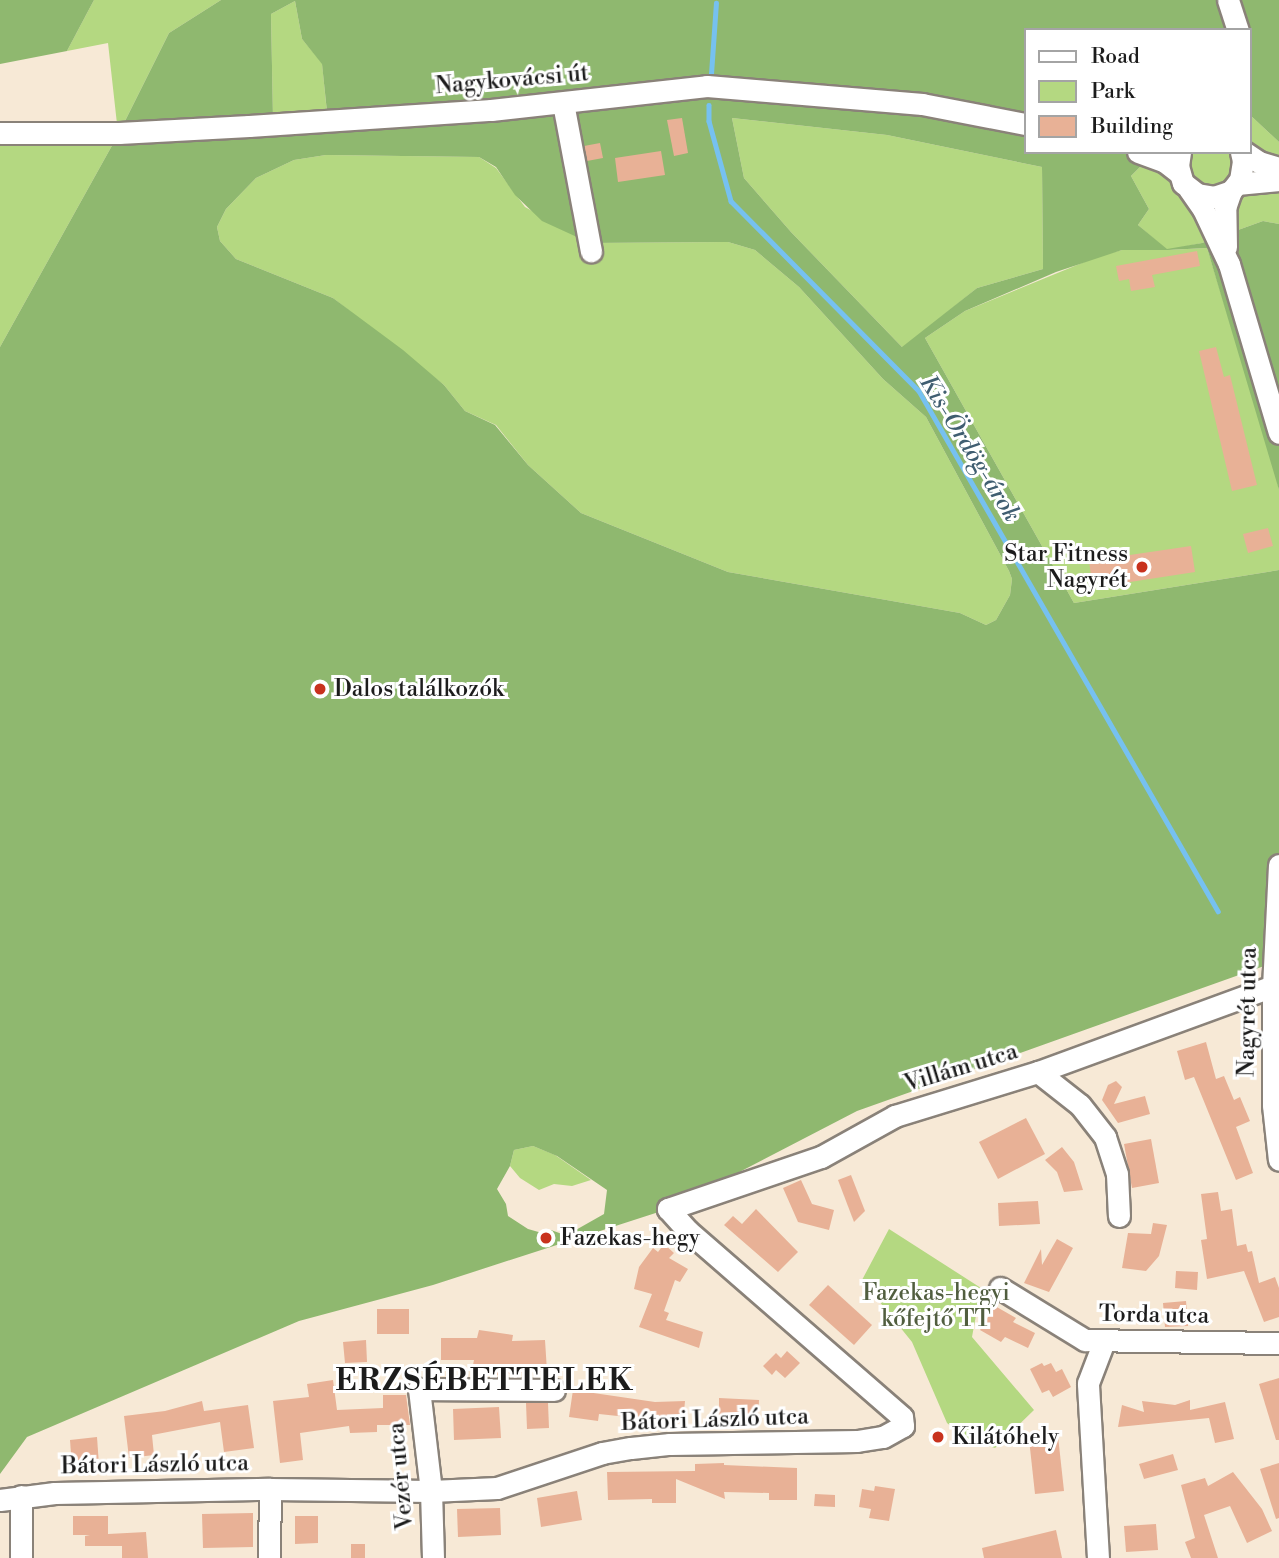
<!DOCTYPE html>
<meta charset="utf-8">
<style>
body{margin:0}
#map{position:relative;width:1279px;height:1558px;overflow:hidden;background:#f7e9d6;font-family:"Libre Bodoni",serif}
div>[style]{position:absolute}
.green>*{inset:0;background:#b4d881}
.forest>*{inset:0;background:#8fb86f}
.stream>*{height:4.5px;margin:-2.25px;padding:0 2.25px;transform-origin:2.25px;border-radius:2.25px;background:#76c1f0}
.building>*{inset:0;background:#e8b196}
.roads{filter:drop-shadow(2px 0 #8a8279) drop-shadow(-2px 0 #8a8279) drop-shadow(0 2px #8a8279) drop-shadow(0 -2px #8a8279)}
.minor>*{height:21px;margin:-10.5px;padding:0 10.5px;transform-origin:10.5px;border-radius:10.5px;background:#fff}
.dots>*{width:19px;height:19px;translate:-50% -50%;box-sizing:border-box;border:4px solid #fff;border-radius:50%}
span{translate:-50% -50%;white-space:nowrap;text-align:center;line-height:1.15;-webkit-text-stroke:6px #fff;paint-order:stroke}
.street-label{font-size:23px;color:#1c1c1c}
.poi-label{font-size:23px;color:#1c1c1c}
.right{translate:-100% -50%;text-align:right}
.left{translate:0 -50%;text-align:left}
.park-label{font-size:23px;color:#515e3f}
.water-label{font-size:24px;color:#405e71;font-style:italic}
.district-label{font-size:30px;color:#1c1c1c;font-weight:700;letter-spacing:2px}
.legend{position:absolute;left:1024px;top:28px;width:228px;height:126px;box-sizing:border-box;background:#fff;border:2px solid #a4a4a4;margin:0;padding:9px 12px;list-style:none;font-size:21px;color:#1c1c1c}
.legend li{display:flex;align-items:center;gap:14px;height:35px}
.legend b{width:35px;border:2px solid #a4a4a4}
</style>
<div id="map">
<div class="green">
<i style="clip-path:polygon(94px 0,221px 0,169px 33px,119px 133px,0 347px,0 133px,118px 133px,108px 43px,67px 51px)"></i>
<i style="clip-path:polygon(295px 1px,302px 39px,322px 63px,327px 113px,273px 119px,271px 14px)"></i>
<i style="clip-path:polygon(1249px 114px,1279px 142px,1279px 224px,1263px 221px,1202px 243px,1168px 250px,1207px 248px,1273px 462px,1279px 490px,1279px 570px,1074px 603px,925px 338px,965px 311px,1099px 256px,1122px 250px,1167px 250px,1138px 225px,1149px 209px,1131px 176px,1155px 152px,1249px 152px)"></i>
<i style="clip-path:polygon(732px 118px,887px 135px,1042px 167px,1043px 269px,977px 288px,903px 348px,791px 232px,744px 178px)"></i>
<i style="clip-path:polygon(326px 155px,479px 157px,496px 168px,525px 207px,590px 243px,728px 242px,755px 250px,799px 287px,883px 379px,926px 417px,1009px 571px,1012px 579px,1010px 595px,996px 620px,986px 625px,960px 613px,728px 572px,581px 513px,528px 465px,496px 425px,465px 411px,444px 385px,333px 298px,236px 259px,220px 241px,217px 227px,226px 209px,256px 178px,294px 160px)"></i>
<i style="clip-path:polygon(533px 1146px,555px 1155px,591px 1180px,572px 1186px,554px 1184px,539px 1190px,520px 1178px,510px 1166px,514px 1150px)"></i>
<i style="clip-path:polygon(889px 1229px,981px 1288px,972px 1337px,1034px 1410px,995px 1448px,967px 1439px,947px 1423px,912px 1342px,862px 1280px)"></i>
</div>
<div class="forest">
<i style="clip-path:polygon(0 0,94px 0,67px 51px,0 64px)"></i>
<i style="clip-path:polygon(evenodd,221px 0,1279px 0,1279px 142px,1249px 114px,1249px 30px,1025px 30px,1025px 152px,1155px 152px,1131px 176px,1149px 209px,1138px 225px,1167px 249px,1202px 243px,1263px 221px,1279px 224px,1279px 490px,1207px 248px,1167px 250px,1122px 250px,1056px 272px,965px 311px,925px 338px,1074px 603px,1279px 570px,1279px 953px,1267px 965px,857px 1111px,668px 1209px,433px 1285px,299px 1321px,27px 1437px,0 1474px,0 347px,119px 133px,169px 33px,221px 0,295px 1px,302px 39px,322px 64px,327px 112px,273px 118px,271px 14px,295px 1px,221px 0,732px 118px,887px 135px,1042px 167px,1043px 269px,977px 288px,902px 347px,791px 232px,744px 178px,732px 118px,221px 0,326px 155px,479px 157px,496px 167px,515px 195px,542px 221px,590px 243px,728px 242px,755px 250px,799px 287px,883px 379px,926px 417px,1009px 571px,1012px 579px,1010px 595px,996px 620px,986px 625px,960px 613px,728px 572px,581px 513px,528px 465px,495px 425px,465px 411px,444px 385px,403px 350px,333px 298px,236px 259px,220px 241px,217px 227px,226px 209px,256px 178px,294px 160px,326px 155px,221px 0,533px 1146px,557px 1156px,607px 1190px,604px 1214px,574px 1231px,562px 1234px,551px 1230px,542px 1233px,528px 1229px,508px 1216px,506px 1204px,497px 1189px,510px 1166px,514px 1150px,533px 1146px)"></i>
</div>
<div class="stream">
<i style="left:711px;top:74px;width:71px;rotate:-86deg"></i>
<i style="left:709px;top:105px;width:16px;rotate:90deg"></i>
<i style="left:709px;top:121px;width:83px;rotate:74.6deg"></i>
<i style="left:731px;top:201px;width:267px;rotate:45.3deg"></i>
<i style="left:919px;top:391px;width:600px;rotate:60.1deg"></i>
</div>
<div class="building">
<i style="clip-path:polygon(682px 118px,688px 153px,674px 156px,667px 120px)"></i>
<i style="clip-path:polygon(600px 143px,603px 158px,587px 161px,584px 146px)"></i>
<i style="clip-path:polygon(661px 151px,665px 175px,618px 182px,615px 158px)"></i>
<i style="clip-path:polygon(1197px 251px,1200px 266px,1152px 275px,1155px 287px,1131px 291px,1129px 279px,1119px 281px,1116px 266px)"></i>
<i style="clip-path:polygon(1216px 347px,1224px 377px,1230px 375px,1257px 485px,1232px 491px,1199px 351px)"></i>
<i style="clip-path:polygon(1268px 528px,1273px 546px,1248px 553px,1243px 534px)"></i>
<i style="clip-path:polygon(1191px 546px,1195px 572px,1104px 586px,1102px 574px,1091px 576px,1089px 561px)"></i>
<i style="clip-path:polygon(1206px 1042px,1216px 1079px,1224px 1076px,1234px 1100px,1240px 1097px,1250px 1121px,1236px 1127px,1253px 1173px,1236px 1180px,1194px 1077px,1185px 1080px,1177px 1051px)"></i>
<i style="clip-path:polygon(1116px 1081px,1122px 1087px,1114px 1104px,1145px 1096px,1150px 1114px,1118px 1123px,1102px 1100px,1108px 1085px)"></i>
<i style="clip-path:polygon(1026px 1118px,1045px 1154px,998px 1179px,979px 1142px)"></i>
<i style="clip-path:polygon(1151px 1139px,1159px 1183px,1132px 1188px,1124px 1144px)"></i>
<i style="clip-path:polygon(1062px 1147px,1074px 1162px,1083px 1190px,1064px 1192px,1057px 1172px,1045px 1160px)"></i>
<i style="clip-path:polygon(851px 1175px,865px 1211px,854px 1222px,838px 1180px)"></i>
<i style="clip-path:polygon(801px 1180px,812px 1204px,834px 1210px,829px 1230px,798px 1222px,783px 1188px)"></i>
<i style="clip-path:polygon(1218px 1192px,1221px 1211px,1232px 1209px,1237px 1246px,1246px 1244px,1248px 1252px,1252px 1251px,1259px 1283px,1275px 1277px,1279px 1288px,1279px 1317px,1264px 1322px,1244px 1271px,1207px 1279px,1201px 1240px,1207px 1239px,1201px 1194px)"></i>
<i style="clip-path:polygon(1038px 1201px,1040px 1224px,999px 1226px,998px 1203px)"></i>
<i style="clip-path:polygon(756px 1209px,798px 1252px,778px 1272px,724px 1225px,733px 1216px,742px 1224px)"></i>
<i style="clip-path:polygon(1153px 1223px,1167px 1225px,1159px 1256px,1146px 1271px,1122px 1268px,1128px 1233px,1151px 1234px)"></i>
<i style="clip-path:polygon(1057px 1239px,1073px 1248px,1049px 1292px,1024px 1283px,1041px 1249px,1042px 1265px)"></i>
<i style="clip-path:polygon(664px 1244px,674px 1253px,669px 1258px,688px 1269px,680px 1282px,675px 1280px,664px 1311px,669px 1313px,666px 1320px,703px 1332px,699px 1348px,639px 1327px,652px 1294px,634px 1289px,639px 1267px,653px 1248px,658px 1252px)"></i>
<i style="clip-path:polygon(1176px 1271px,1198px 1272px,1197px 1290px,1175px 1288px)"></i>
<i style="clip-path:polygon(828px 1285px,872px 1325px,854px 1345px,809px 1305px)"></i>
<i style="clip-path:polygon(1186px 1301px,1188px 1326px,1165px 1327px,1163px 1303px)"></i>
<i style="clip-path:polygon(995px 1306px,1016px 1318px,1013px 1322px,1035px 1333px,1028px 1348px,1005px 1337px,1001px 1342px,980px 1330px)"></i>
<i style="clip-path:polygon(377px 1309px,409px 1309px,409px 1334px,377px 1334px)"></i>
<i style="clip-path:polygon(479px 1330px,513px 1335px,512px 1341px,545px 1340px,547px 1371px,482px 1376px,471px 1375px,474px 1360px,441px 1360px,441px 1338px,477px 1338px)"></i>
<i style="clip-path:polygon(366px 1340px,367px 1362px,345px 1363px,343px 1342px)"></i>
<i style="clip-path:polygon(787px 1351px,800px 1363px,785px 1378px,776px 1370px,772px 1375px,763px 1366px,776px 1353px,781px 1358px)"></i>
<i style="clip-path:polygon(1042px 1363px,1044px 1366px,1051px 1363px,1056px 1372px,1062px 1369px,1071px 1387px,1053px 1397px,1049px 1390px,1042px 1393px,1030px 1369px)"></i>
<i style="clip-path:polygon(1279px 1378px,1279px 1440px,1276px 1440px,1259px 1384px)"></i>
<i style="clip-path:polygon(333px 1380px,337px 1410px,383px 1408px,383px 1395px,406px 1395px,410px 1425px,377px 1425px,377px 1432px,350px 1433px,349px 1426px,300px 1433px,303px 1460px,280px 1463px,273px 1401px,309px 1397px,307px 1384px)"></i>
<i style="clip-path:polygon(573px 1390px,655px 1402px,685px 1401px,683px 1423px,599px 1414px,598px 1421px,569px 1417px)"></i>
<i style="clip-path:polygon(719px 1398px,759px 1400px,758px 1420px,719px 1418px)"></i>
<i style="clip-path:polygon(1190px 1400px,1190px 1410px,1225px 1402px,1234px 1439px,1215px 1443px,1209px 1418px,1118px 1427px,1122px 1405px,1144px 1412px,1142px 1401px,1175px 1405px)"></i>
<i style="clip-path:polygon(202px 1401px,204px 1411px,248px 1405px,254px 1448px,224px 1452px,220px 1422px,152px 1435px,154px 1455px,129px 1458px,124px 1416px,165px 1411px)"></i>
<i style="clip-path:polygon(526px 1403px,548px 1403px,549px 1428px,527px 1429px)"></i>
<i style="clip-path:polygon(499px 1407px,501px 1438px,454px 1440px,453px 1409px)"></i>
<i style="clip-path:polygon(1058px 1436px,1064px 1491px,1035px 1494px,1029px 1439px)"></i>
<i style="clip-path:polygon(97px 1437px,99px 1465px,72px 1467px,70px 1440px)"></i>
<i style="clip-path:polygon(1173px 1454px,1178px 1470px,1144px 1479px,1139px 1464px)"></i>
<i style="clip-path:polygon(724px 1463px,724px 1465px,797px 1468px,797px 1500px,769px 1500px,769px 1493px,724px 1492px,725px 1499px,676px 1479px,676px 1503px,652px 1503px,652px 1499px,608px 1500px,607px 1472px,695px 1471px,695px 1464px)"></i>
<i style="clip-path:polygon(1279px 1463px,1279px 1518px,1276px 1519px,1260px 1469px)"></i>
<i style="clip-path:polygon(1233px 1472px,1262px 1509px,1272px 1531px,1247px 1543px,1230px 1506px,1204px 1515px,1218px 1558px,1191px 1558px,1185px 1542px,1195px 1538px,1181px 1485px,1205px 1478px,1208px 1486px)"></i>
<i style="clip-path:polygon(875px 1486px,895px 1489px,889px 1521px,869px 1518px,871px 1509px,859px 1507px,862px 1489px,874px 1491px)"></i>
<i style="clip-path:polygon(577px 1491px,582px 1520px,541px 1527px,537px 1498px)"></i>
<i style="clip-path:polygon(815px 1494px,835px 1495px,835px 1507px,814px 1506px)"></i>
<i style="clip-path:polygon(500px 1508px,501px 1535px,458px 1537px,457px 1509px)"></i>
<i style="clip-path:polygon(253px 1513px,253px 1547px,203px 1548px,202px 1514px)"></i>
<i style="clip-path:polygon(73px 1516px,108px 1516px,108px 1534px,146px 1532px,148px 1558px,122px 1558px,122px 1546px,85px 1546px,85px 1536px,90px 1535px,73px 1535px)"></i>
<i style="clip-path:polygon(295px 1516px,318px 1516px,318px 1543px,295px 1544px)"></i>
<i style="clip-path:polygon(1156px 1524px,1158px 1550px,1126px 1552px,1124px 1526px)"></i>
<i style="clip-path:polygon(1056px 1530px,1062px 1558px,984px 1558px,982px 1548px)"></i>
<i style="clip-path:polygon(351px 1544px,365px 1544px,365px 1558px,351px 1558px)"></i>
</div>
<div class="roads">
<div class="minor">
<i style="left:1228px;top:0;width:32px;rotate:72deg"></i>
<i style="left:563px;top:103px;width:151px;rotate:79.3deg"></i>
<i style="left:0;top:133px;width:119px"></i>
<i style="left:119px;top:133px;width:130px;rotate:-3.1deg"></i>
<i style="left:249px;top:126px;width:243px;rotate:-3.8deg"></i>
<i style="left:491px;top:110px;width:217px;rotate:-6.3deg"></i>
<i style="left:707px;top:86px;width:216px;rotate:4.8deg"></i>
<i style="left:922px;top:104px;width:105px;rotate:11deg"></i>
<i style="left:1138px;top:152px;width:29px;rotate:20deg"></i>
<i style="left:1165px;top:162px;width:18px;rotate:38deg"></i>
<i style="left:1180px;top:152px;width:14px;rotate:98deg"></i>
<i style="left:1178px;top:166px;width:18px;rotate:74deg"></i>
<i style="left:1183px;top:183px;width:18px;rotate:38deg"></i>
<i style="left:1197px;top:194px;width:17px;rotate:10deg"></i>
<i style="left:1214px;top:197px;width:18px;rotate:-19deg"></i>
<i style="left:1231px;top:191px;width:14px;rotate:-51deg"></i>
<i style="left:1240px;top:180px;width:19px;rotate:-81deg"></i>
<i style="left:1243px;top:161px;width:9px;rotate:-103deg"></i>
<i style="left:1244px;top:152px;width:18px;rotate:34deg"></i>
<i style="left:1259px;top:162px;width:21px;rotate:17deg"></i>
<i style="left:1237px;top:184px;width:42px;rotate:-5.4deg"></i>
<i style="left:1189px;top:189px;width:24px;rotate:55deg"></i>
<i style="left:1203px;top:209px;width:61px;rotate:64.7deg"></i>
<i style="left:1229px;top:264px;width:176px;rotate:73.5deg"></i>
<i style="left:1226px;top:247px;width:39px;rotate:-91deg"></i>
<i style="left:1225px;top:208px;width:18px;rotate:-71deg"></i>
<i style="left:1279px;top:865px;width:121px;rotate:92.8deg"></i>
<i style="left:1273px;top:986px;width:119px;rotate:90deg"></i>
<i style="left:1273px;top:1105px;width:55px;rotate:83.8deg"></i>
<i style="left:1038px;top:1072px;width:53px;rotate:38.2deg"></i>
<i style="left:1080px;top:1105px;width:41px;rotate:52deg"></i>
<i style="left:1105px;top:1137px;width:39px;rotate:72deg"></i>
<i style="left:1117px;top:1174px;width:42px;rotate:87.3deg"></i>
<i style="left:1000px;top:1288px;width:100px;rotate:31.5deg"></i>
<i style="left:1085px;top:1340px;width:194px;rotate:0.9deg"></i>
<i style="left:0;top:1500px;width:55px;rotate:-7.3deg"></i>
<i style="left:55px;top:1493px;width:215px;rotate:-1.1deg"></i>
<i style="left:270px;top:1489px;width:161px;rotate:0.7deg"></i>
<i style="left:431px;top:1491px;width:66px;rotate:-2.6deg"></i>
<i style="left:497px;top:1488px;width:111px;rotate:-18.4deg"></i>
<i style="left:602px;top:1453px;width:29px;rotate:-10deg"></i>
<i style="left:631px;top:1448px;width:39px;rotate:-6deg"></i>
<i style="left:670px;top:1444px;width:187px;rotate:-0.9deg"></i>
<i style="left:857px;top:1441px;width:26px;rotate:-9deg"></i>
<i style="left:883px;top:1437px;width:23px;rotate:-29deg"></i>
<i style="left:903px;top:1426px;width:9px;rotate:-96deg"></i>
<i style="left:902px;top:1417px;width:284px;rotate:-139deg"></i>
<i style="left:688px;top:1231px;width:30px;rotate:-132deg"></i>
<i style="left:668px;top:1209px;width:162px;rotate:-18.8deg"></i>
<i style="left:821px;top:1157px;width:85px;rotate:-29deg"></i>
<i style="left:895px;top:1116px;width:150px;rotate:-17.1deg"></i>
<i style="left:1038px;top:1072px;width:250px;rotate:-20.1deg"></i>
<i style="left:1273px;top:986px;width:8px;rotate:-45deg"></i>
<i style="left:21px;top:1558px;width:62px;rotate:-90deg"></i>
<i style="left:269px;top:1558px;width:69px;rotate:-89.2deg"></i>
<i style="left:433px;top:1558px;width:67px;rotate:-91.7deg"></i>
<i style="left:431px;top:1491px;width:103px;rotate:-96.7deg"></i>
<i style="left:419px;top:1389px;width:135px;rotate:0.4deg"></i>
<i style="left:1098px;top:1558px;width:175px;rotate:-93.3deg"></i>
<i style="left:1088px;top:1383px;width:45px;rotate:-69.1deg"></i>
</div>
</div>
<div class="dots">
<i style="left:1142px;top:567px;background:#c8321e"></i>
<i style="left:320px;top:689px;background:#c8321e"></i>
<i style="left:546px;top:1238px;background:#c8321e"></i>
<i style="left:938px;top:1437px;background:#c8321e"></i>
</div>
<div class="street-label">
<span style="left:512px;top:80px;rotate:-5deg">Nagykovácsi út</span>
<span style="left:1248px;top:1012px;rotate:-89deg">Nagyrét utca</span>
<span style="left:961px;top:1068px;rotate:-17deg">Villám utca</span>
<span style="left:1154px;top:1315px;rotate:1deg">Torda utca</span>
<span style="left:715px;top:1420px;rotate:-2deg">Bátori László utca</span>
<span style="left:155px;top:1465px;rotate:-1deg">Bátori László utca</span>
<span style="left:401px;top:1476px;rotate:-95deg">Vezér utca</span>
</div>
<div class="poi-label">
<span class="right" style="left:1128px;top:567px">Star Fitness<br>Nagyrét</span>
<span class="left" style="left:334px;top:689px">Dalos találkozók</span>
<span class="left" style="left:560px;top:1238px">Fazekas-hegy</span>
<span class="left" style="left:952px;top:1437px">Kilátóhely</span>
</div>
<div class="park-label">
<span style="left:936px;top:1306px">Fazekas-hegyi<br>kőfejtő TT</span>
</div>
<div class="water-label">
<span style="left:969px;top:449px;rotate:58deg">Kis-Ördög-árok</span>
</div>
<div class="district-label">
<span style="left:485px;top:1381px">ERZSÉBETTELEK</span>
</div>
<ul class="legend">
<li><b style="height:9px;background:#fff"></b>Road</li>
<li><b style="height:19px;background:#b4d881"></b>Park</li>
<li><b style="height:19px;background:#e8b196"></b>Building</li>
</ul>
</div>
